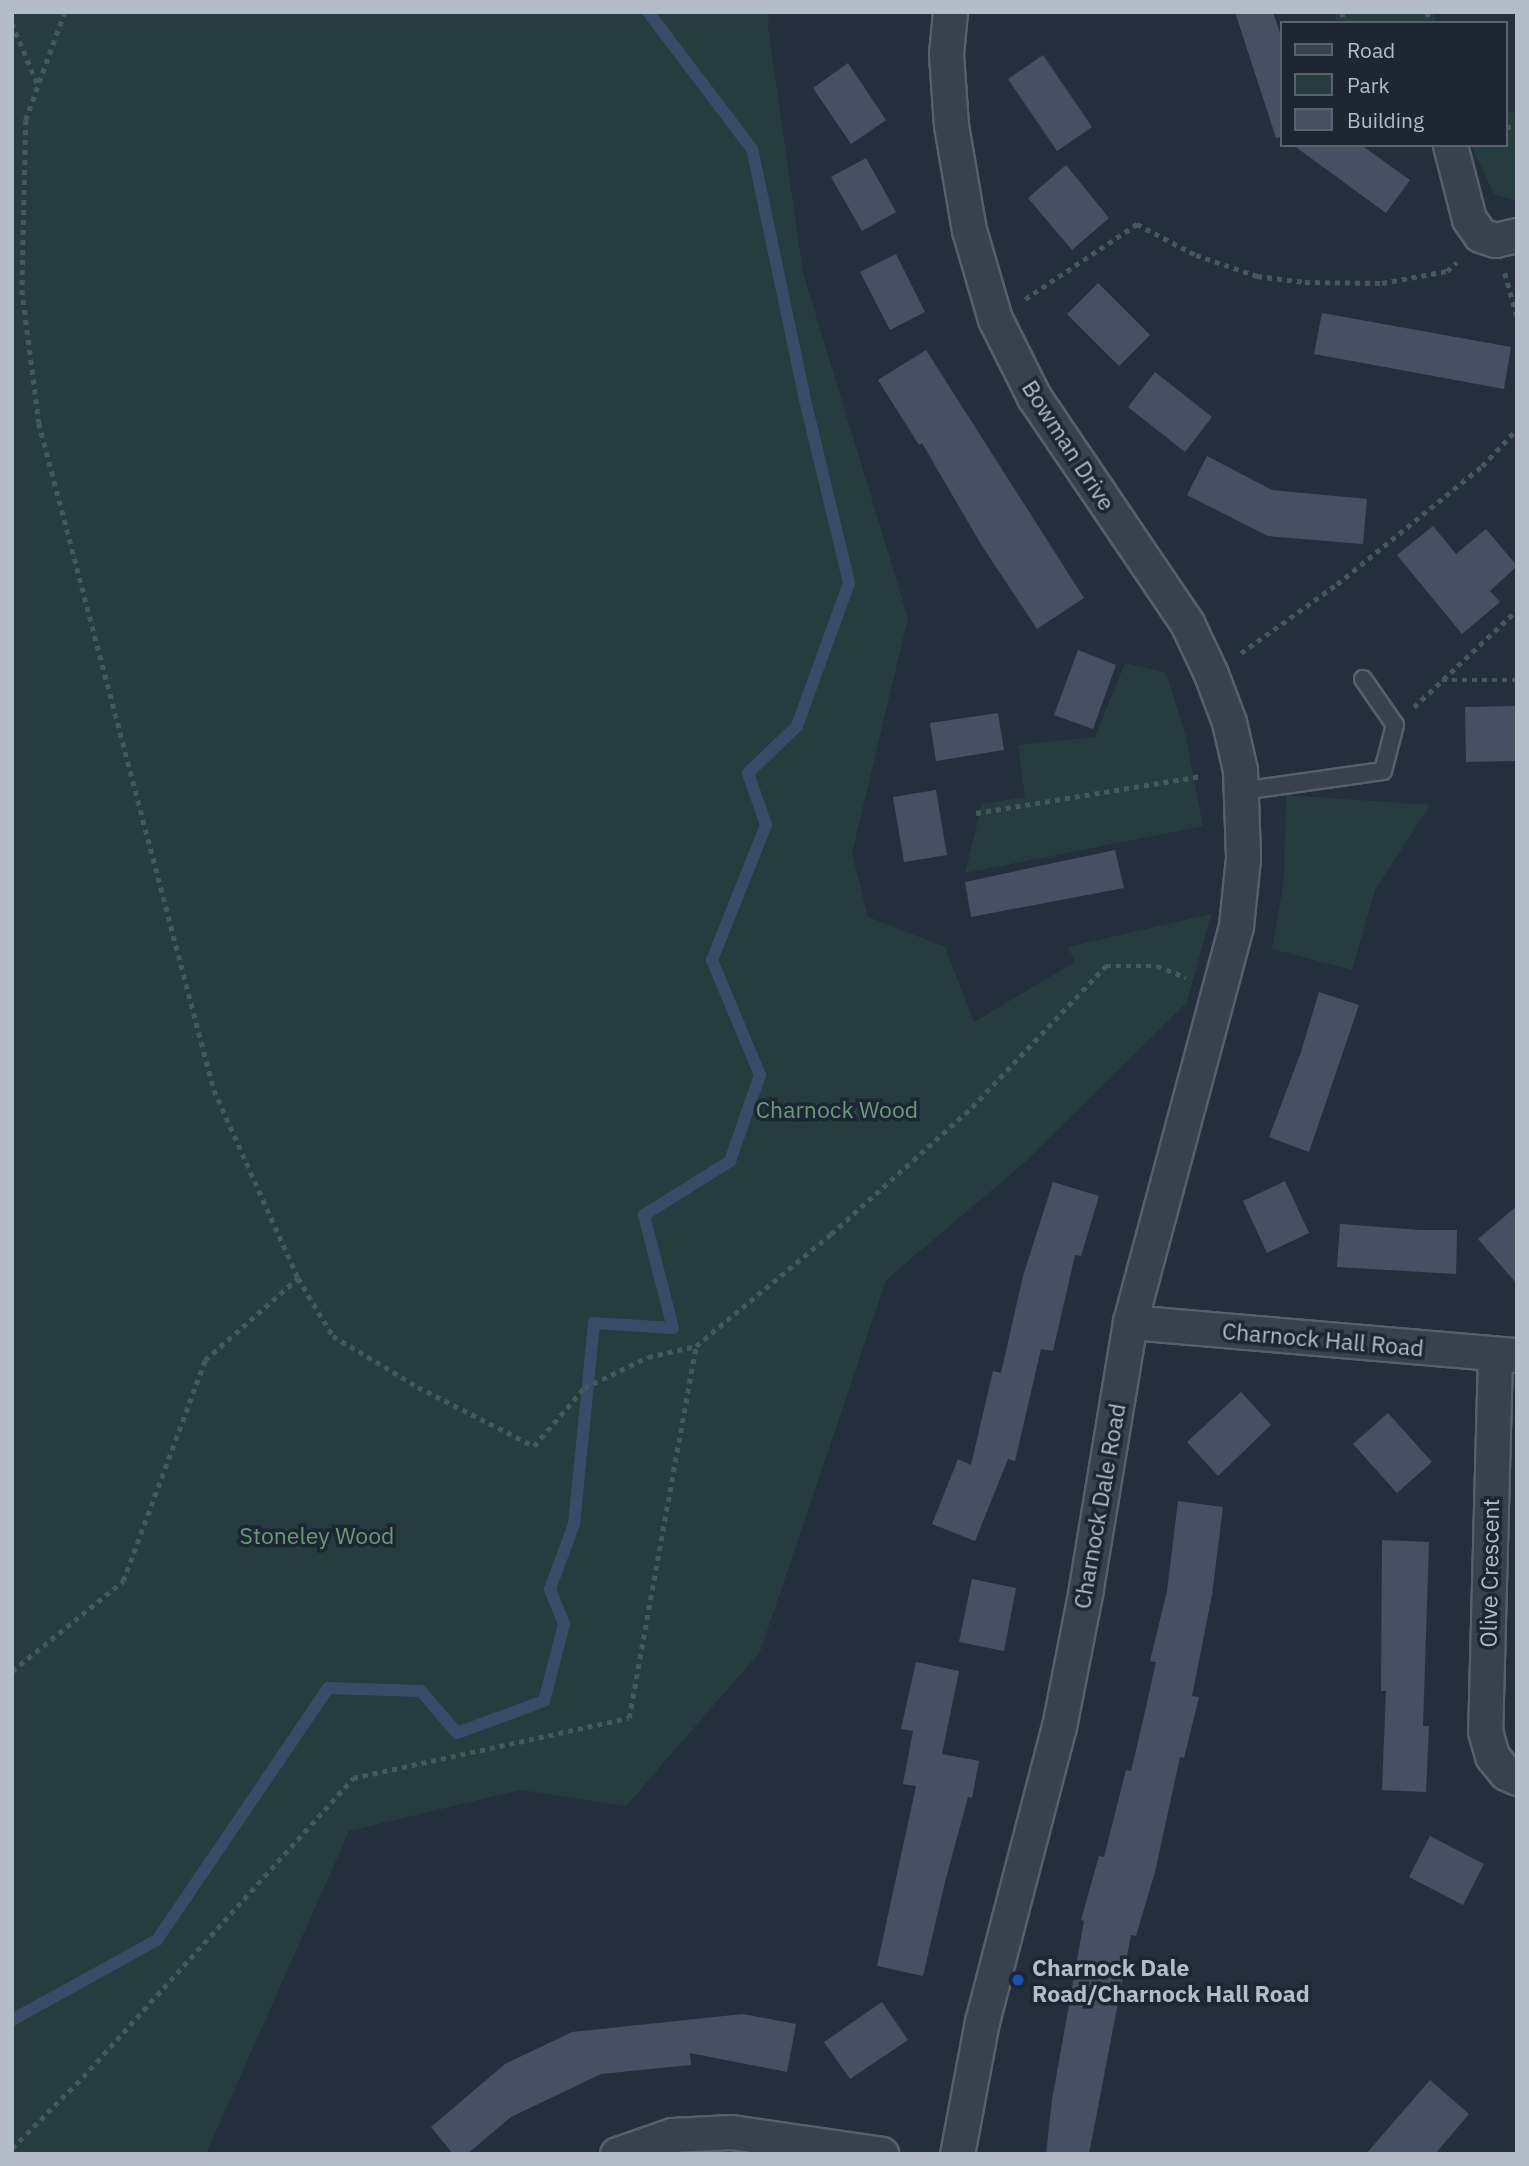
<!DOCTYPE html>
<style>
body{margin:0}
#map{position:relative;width:1529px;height:2166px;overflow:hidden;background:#242f3e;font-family:"IBM Plex Sans",sans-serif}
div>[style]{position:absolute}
.green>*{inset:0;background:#263c3f}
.stream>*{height:12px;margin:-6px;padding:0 6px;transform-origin:6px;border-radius:6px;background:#394c67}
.building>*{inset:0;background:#455162}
.path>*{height:4.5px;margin-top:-2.25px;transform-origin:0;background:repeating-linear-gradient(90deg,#44595c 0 5px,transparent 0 10px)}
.roads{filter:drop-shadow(2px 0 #565f6c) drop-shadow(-2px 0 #565f6c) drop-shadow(0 2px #565f6c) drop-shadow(0 -2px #565f6c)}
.service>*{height:16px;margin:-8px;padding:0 8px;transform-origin:8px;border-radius:8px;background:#38414e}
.minor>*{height:33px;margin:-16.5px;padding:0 16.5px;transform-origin:16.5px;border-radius:16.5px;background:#38414e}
.dots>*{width:19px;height:19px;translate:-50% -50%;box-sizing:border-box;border:4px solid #1d2633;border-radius:50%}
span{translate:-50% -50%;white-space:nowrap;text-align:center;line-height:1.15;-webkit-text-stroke:7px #1d2633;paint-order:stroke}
.street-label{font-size:23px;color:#b4bcc9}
.park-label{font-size:23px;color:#6b9a76}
.poi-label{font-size:23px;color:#b4bcc9;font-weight:700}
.left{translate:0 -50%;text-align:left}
.frame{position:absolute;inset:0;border:14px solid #b4bcc9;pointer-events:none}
.legend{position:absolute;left:1280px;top:21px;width:228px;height:126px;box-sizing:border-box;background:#1d2633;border:2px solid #59626f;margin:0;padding:9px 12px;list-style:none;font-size:21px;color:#b4bcc9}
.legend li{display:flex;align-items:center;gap:14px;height:35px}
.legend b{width:35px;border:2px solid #59626f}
</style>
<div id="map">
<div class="green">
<i style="clip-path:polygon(12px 12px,769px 12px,768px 27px,803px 273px,908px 618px,852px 853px,868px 917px,945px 947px,974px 1022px,1075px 962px,1068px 947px,1211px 914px,1187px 1002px,1024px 1163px,886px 1280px,760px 1652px,626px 1806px,521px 1790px,349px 1831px,206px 2154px,12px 2154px)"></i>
<i style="clip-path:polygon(1334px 12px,1433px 12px,1437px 23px,1337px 23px)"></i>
<i style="clip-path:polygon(1506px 110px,1517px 114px,1517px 201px,1494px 194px,1471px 145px,1506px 145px)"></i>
<i style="clip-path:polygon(1125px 663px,1166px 673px,1185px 733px,1203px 826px,965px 873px,982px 804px,1025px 797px,1018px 745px,1095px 737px)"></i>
<i style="clip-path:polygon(1286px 795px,1430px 805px,1375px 890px,1352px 970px,1272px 949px,1284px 879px)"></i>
</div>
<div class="stream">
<i style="left:12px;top:2020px;width:166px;rotate:-28.9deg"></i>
<i style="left:157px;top:1940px;width:305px;rotate:-55.8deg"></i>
<i style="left:328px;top:1688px;width:93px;rotate:1.8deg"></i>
<i style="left:421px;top:1691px;width:55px;rotate:49.4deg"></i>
<i style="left:457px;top:1733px;width:93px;rotate:-20.2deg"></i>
<i style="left:544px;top:1701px;width:80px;rotate:-75.4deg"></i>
<i style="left:564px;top:1624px;width:38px;rotate:-112deg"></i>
<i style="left:550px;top:1589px;width:69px;rotate:-69.7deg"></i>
<i style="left:574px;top:1524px;width:202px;rotate:-84.3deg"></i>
<i style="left:594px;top:1323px;width:79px;rotate:3.6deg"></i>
<i style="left:673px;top:1328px;width:117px;rotate:-104.4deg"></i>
<i style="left:644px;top:1215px;width:102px;rotate:-32.1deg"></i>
<i style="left:730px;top:1161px;width:91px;rotate:-70.8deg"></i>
<i style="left:760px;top:1075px;width:125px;rotate:-112.7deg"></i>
<i style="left:712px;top:960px;width:145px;rotate:-68.2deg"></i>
<i style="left:766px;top:825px;width:55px;rotate:-109.1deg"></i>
<i style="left:748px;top:773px;width:68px;rotate:-43.8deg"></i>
<i style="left:797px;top:726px;width:152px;rotate:-70deg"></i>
<i style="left:849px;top:583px;width:193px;rotate:-103.5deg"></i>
<i style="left:804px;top:395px;width:251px;rotate:-101.9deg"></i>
<i style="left:752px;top:149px;width:172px;rotate:-127.2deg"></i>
</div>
<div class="building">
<i style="clip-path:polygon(1235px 12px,1273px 12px,1282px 39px,1282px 137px,1276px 138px)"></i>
<i style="clip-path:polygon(1043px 55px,1092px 127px,1057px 151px,1008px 79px)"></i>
<i style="clip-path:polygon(848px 63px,886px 120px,851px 144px,813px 88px)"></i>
<i style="clip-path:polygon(1293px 145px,1361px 145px,1410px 180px,1386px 213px)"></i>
<i style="clip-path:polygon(866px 158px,896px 212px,862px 231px,831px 177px)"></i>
<i style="clip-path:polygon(1066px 165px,1109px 218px,1072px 250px,1028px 198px)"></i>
<i style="clip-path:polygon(896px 254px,925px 312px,890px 330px,860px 272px)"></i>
<i style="clip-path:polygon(1098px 283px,1150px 335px,1119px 366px,1067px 314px)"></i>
<i style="clip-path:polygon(1322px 313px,1511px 347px,1504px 389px,1314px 354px)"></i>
<i style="clip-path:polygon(926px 350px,1084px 598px,1037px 629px,982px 546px,922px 443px,919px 445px,878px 380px)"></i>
<i style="clip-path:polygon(1155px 372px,1212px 417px,1185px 452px,1128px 407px)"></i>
<i style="clip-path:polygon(1207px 456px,1272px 490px,1367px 499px,1363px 544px,1268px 536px,1187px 495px)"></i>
<i style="clip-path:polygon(1433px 526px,1456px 554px,1486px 529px,1517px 566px,1490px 591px,1500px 602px,1462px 634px,1397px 555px)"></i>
<i style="clip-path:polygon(1078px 650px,1116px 665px,1093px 729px,1054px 715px)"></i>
<i style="clip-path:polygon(1517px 706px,1517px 761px,1466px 762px,1465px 707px)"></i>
<i style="clip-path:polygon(998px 713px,1004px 750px,936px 761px,930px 723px)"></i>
<i style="clip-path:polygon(936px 790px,947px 855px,904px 862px,893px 797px)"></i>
<i style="clip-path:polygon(1115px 850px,1124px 888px,971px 917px,965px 882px)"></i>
<i style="clip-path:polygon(1319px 992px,1359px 1005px,1309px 1152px,1269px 1137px,1301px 1052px)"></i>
<i style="clip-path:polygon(1285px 1181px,1309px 1233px,1267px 1253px,1243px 1201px)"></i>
<i style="clip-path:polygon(1053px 1182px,1099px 1196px,1081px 1256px,1075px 1255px,1053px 1351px,1041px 1349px,1015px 1461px,1008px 1459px,975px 1541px,932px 1524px,958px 1459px,971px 1465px,993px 1371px,1001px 1373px,1023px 1276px)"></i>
<i style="clip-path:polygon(1517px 1206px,1517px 1284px,1478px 1239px)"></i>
<i style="clip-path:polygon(1340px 1224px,1420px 1230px,1457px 1230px,1456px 1274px,1337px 1267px)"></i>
<i style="clip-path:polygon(1241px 1392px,1271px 1425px,1218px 1476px,1187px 1442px)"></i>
<i style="clip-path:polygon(1388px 1413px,1432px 1462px,1397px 1493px,1353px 1444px)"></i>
<i style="clip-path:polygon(1178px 1501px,1223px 1507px,1212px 1595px,1192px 1696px,1199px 1697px,1184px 1758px,1180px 1757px,1155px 1872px,1136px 1936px,1131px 1935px,1089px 2154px,1046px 2154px,1052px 2100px,1084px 1921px,1081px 1920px,1099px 1856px,1104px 1857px,1126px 1770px,1131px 1771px,1144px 1716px,1156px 1662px,1150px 1661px,1167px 1591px)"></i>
<i style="clip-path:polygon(1382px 1540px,1429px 1542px,1423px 1726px,1429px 1726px,1426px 1792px,1382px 1790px,1386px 1691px,1381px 1691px)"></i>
<i style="clip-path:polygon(972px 1579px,1016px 1588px,1004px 1651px,959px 1642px)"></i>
<i style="clip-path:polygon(916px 1662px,959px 1671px,942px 1754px,979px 1761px,972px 1798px,968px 1797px,945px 1882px,923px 1976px,877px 1966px,916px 1786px,903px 1784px,913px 1731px,901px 1729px)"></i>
<i style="clip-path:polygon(1430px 1836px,1484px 1864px,1463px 1905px,1409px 1877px)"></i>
<i style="clip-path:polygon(882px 2002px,908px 2040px,850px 2079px,824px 2042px)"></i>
<i style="clip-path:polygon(743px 2014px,796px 2024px,787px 2072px,690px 2053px,691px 2065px,601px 2074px,511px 2117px,467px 2154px,453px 2154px,431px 2127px,505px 2064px,572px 2032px)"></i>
<i style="clip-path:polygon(1430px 2080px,1469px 2114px,1435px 2154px,1366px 2154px)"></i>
</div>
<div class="path">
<i style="left:65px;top:12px;width:115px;rotate:109.9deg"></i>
<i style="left:26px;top:120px;width:170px;rotate:91.3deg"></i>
<i style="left:22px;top:290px;width:134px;rotate:82.7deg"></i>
<i style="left:39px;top:423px;width:690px;rotate:75.3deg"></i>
<i style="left:214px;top:1090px;width:206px;rotate:65.9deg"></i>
<i style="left:298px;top:1278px;width:68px;rotate:58.9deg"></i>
<i style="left:333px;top:1336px;width:99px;rotate:31deg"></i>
<i style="left:418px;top:1387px;width:130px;rotate:27deg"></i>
<i style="left:534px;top:1446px;width:77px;rotate:-49.2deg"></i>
<i style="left:584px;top:1388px;width:71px;rotate:-25.8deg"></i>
<i style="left:648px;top:1357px;width:49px;rotate:-12.9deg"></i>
<i style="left:696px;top:1346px;width:175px;rotate:-39.7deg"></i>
<i style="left:831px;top:1234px;width:190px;rotate:-42deg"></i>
<i style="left:972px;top:1107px;width:195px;rotate:-46.5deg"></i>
<i style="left:1106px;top:966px;width:51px"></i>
<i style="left:1157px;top:966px;width:31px;rotate:21deg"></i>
<i style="left:1342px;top:12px;width:11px;rotate:75deg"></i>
<i style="left:1427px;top:12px;width:12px;rotate:70deg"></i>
<i style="left:12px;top:23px;width:65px;rotate:67.4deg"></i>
<i style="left:1506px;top:126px;width:11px;rotate:15deg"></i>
<i style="left:1505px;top:273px;width:45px;rotate:74.4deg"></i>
<i style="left:1025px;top:299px;width:135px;rotate:-33.8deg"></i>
<i style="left:1137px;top:224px;width:67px;rotate:27.7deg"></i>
<i style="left:1196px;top:255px;width:65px;rotate:19deg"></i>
<i style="left:1257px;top:276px;width:48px;rotate:7.1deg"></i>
<i style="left:1305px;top:282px;width:77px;rotate:0.7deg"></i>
<i style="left:1382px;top:283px;width:66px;rotate:-10.5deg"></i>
<i style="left:1447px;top:271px;width:13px;rotate:-42deg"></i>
<i style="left:1241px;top:653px;width:118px;rotate:-35.7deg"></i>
<i style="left:1337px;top:584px;width:187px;rotate:-39.1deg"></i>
<i style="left:1482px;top:466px;width:51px;rotate:-46.6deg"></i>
<i style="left:1442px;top:680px;width:75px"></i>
<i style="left:1414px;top:707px;width:141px;rotate:-43.3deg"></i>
<i style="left:976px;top:813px;width:230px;rotate:-9.3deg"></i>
<i style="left:12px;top:1671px;width:143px;rotate:-39deg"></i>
<i style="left:123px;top:1581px;width:236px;rotate:-69.6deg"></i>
<i style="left:205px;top:1360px;width:124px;rotate:-41.4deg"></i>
<i style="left:12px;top:2148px;width:100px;rotate:-45deg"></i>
<i style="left:83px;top:2077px;width:403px;rotate:-47.9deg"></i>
<i style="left:353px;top:1778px;width:282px;rotate:-12.3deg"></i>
<i style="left:629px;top:1718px;width:378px;rotate:-79.8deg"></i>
</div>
<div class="roads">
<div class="service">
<i style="left:1242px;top:791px;width:142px;rotate:-8.1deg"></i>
<i style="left:1383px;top:771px;width:48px;rotate:-75.4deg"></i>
<i style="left:1395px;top:725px;width:56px;rotate:-124.8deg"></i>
</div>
<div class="minor">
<i style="left:950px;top:12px;width:42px;rotate:95.4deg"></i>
<i style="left:946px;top:54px;width:71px;rotate:86deg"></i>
<i style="left:951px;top:125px;width:107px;rotate:80.3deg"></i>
<i style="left:969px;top:230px;width:93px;rotate:73.7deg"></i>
<i style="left:995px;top:319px;width:87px;rotate:63.4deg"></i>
<i style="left:1034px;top:397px;width:273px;rotate:55.9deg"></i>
<i style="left:1187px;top:623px;width:56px;rotate:64.8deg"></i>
<i style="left:1211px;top:674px;width:51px;rotate:69.4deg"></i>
<i style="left:1229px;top:722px;width:49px;rotate:77.1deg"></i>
<i style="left:1240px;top:770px;width:88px;rotate:88deg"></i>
<i style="left:1243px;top:858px;width:68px;rotate:95.9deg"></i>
<i style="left:1236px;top:926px;width:410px;rotate:105deg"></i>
<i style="left:1130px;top:1322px;width:271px;rotate:99.4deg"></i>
<i style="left:1086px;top:1589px;width:140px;rotate:101.1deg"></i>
<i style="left:1059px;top:1726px;width:305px;rotate:104.6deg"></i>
<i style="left:982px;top:2021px;width:135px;rotate:100.6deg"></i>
<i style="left:1450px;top:145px;width:76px;rotate:75.6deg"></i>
<i style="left:1469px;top:219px;width:19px;rotate:55deg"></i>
<i style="left:1480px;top:235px;width:16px;rotate:18deg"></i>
<i style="left:1495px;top:240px;width:23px;rotate:-13deg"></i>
<i style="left:1130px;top:1322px;width:386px;rotate:4.9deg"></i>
<i style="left:1495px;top:1355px;width:376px;rotate:91.5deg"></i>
<i style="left:1485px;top:1731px;width:26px;rotate:74deg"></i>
<i style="left:1492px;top:1756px;width:22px;rotate:51deg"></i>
<i style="left:1506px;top:1773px;width:12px;rotate:24deg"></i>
<i style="left:617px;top:2154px;width:58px;rotate:-19.1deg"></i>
<i style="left:672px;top:2135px;width:59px;rotate:-2.9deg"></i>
<i style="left:731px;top:2132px;width:152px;rotate:8.3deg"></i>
</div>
</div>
<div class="dots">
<i style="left:1018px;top:1980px;background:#1a4fb4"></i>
</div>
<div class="street-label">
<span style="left:1069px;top:445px;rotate:57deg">Bowman Drive</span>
<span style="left:1323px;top:1339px;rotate:5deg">Charnock Hall Road</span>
<span style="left:1099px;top:1506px;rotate:-80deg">Charnock Dale Road</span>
<span style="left:1489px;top:1573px;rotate:-89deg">Olive Crescent</span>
</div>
<div class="park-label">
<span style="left:837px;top:1109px">Charnock Wood</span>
<span style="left:317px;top:1535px">Stoneley Wood</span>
</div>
<div class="poi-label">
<span class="left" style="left:1032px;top:1980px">Charnock Dale<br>Road/Charnock Hall Road</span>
</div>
<div class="frame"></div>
<ul class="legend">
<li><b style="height:9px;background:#38414e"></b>Road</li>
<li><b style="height:19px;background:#263c3f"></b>Park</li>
<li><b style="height:19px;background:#455162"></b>Building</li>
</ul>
</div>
